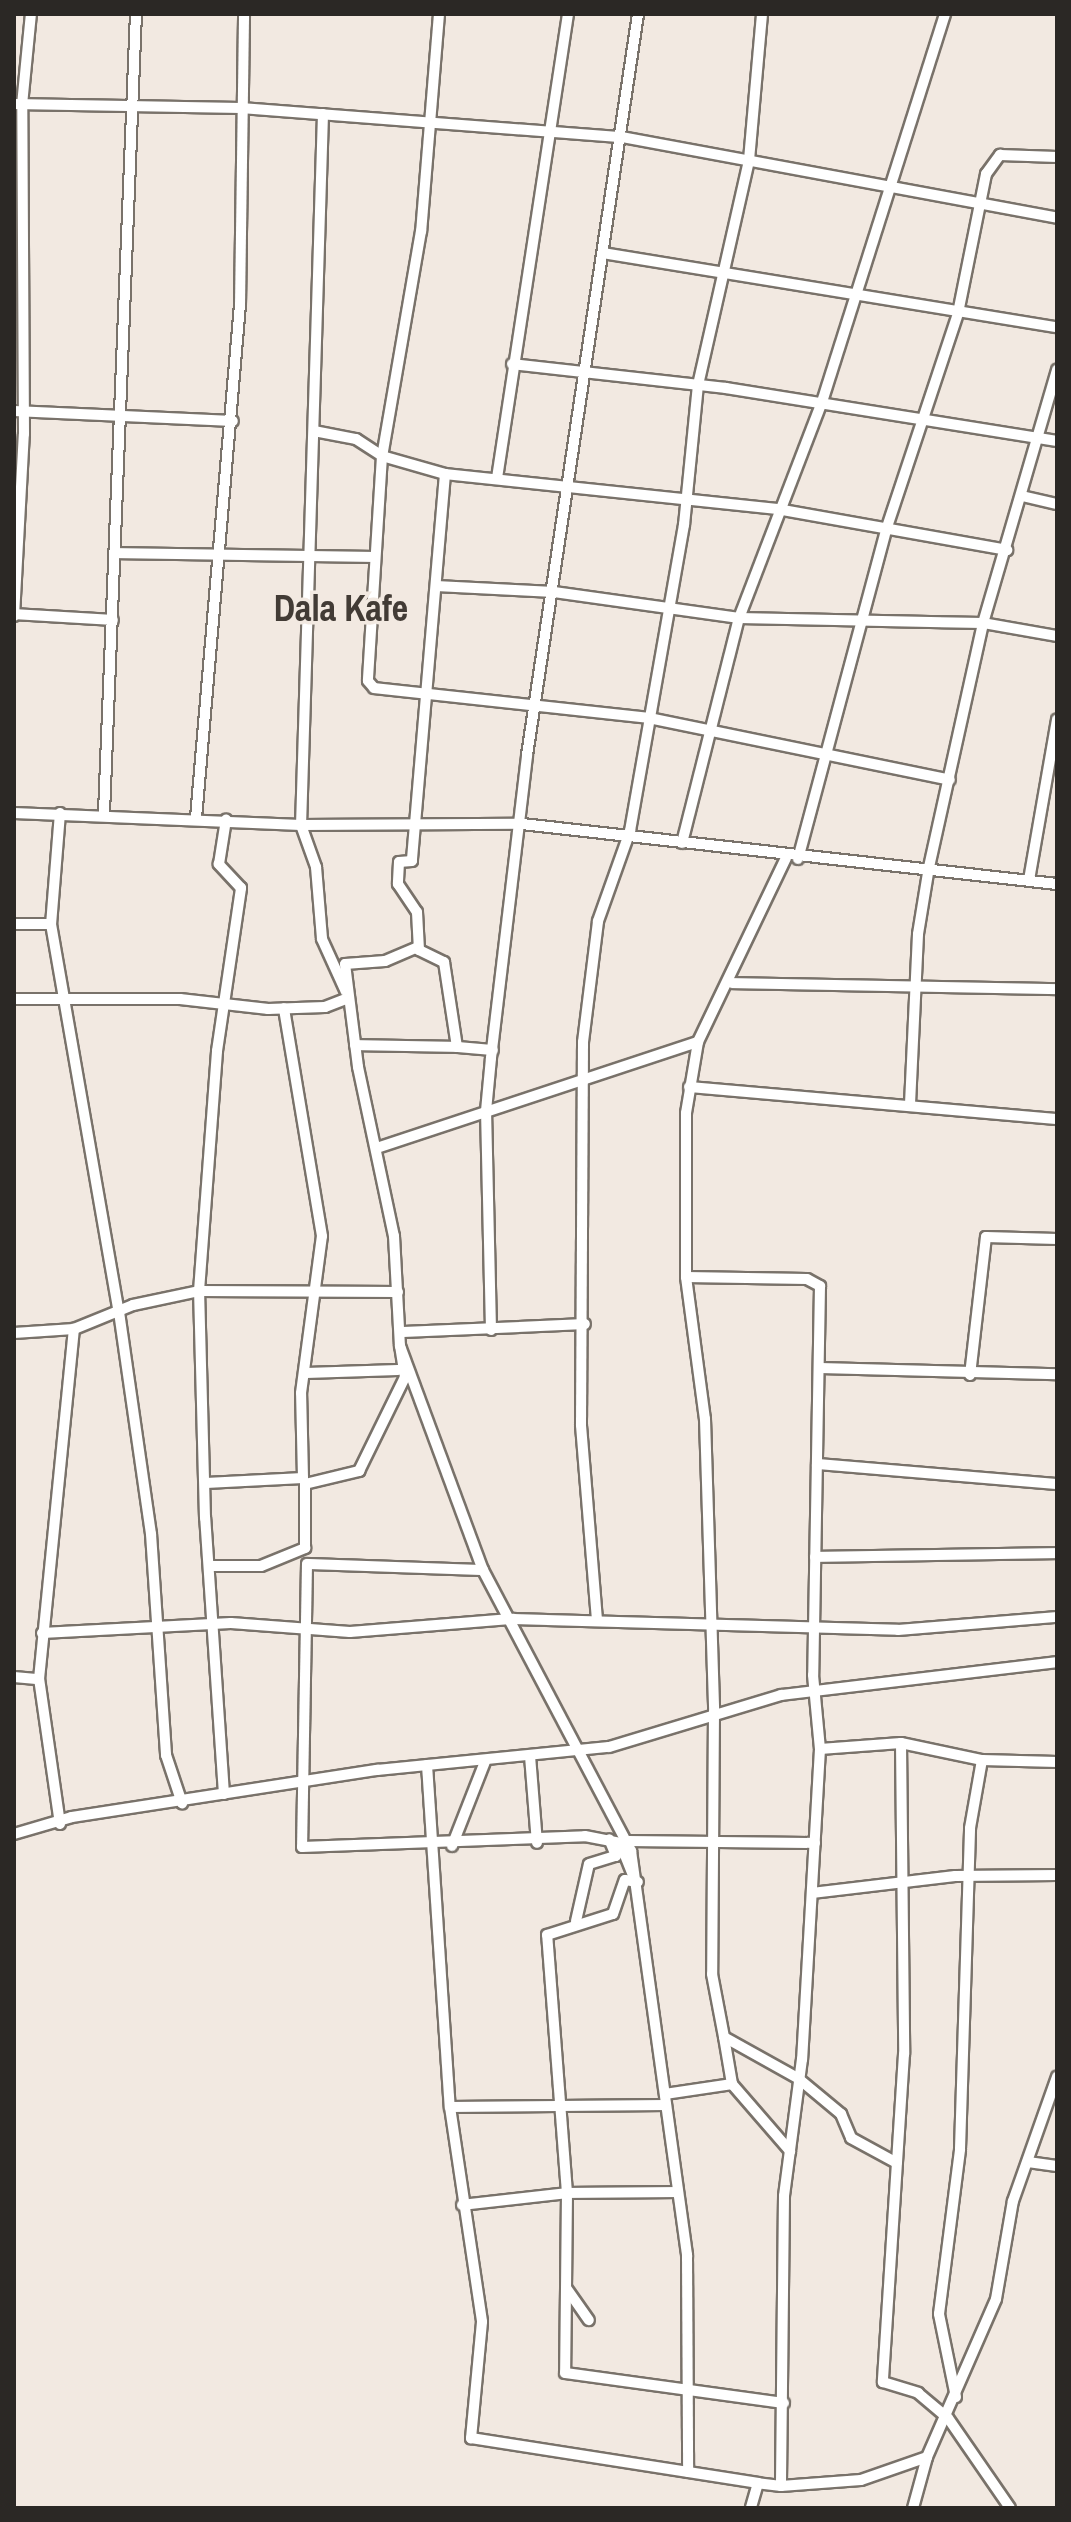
<!DOCTYPE html>
<style>
body{margin:0}
#map{position:relative;width:1071px;height:2522px;overflow:hidden;background:#f2e9e1;font-family:"Archivo Narrow",sans-serif}
div>[style]{position:absolute}
.roads{filter:drop-shadow(2px 0 #79726a) drop-shadow(-2px 0 #79726a) drop-shadow(0 2px #79726a) drop-shadow(0 -2px #79726a)}
.minor>*{height:10px;margin:-5px;padding:0 5px;transform-origin:5px;border-radius:5px;background:#fff}
span{translate:-50% -50%;white-space:nowrap;text-align:center;line-height:1.15;-webkit-text-stroke:7px #f2e9e1;paint-order:stroke}
.district-label{font-size:36px;color:#423b35;font-weight:700}
.frame{position:absolute;inset:0;border:16px solid #2b2825;pointer-events:none}
</style>
<div id="map">
<div class="roads">
<div class="minor">
<i style="left:439px;top:14px;width:218px;rotate:94.7deg"></i>
<i style="left:421px;top:231px;width:228px;rotate:99.8deg"></i>
<i style="left:382px;top:456px;width:225px;rotate:93.6deg"></i>
<i style="left:368px;top:681px;width:9px;rotate:49deg"></i>
<i style="left:374px;top:688px;width:277px;rotate:6.2deg"></i>
<i style="left:649px;top:718px;width:307px;rotate:11.6deg"></i>
<i style="left:14px;top:104px;width:227px;rotate:1deg"></i>
<i style="left:241px;top:108px;width:382px;rotate:4.4deg"></i>
<i style="left:622px;top:137px;width:442px;rotate:10.5deg"></i>
<i style="left:323px;top:114px;width:711px;rotate:91.77deg"></i>
<i style="left:301px;top:825px;width:45px;rotate:70.3deg"></i>
<i style="left:316px;top:867px;width:72px;rotate:85.2deg"></i>
<i style="left:322px;top:939px;width:58px;rotate:65.6deg"></i>
<i style="left:603px;top:253px;width:460px;rotate:9.3deg"></i>
<i style="left:512px;top:364px;width:215px;rotate:6.4deg"></i>
<i style="left:726px;top:388px;width:335px;rotate:9.1deg"></i>
<i style="left:14px;top:411px;width:219px;rotate:2.6deg"></i>
<i style="left:314px;top:431px;width:43px;rotate:10.8deg"></i>
<i style="left:356px;top:439px;width:31px;rotate:33deg"></i>
<i style="left:382px;top:456px;width:66px;rotate:15.9deg"></i>
<i style="left:445px;top:474px;width:334px;rotate:6deg"></i>
<i style="left:777px;top:509px;width:234px;rotate:10.1deg"></i>
<i style="left:445px;top:474px;width:388px;rotate:94.9deg"></i>
<i style="left:412px;top:861px;width:13px;rotate:176deg"></i>
<i style="left:399px;top:862px;width:22px;rotate:93deg"></i>
<i style="left:398px;top:884px;width:34px;rotate:56deg"></i>
<i style="left:417px;top:912px;width:38px;rotate:87deg"></i>
<i style="left:419px;top:950px;width:28px;rotate:26deg"></i>
<i style="left:444px;top:962px;width:86px;rotate:81.3deg"></i>
<i style="left:457px;top:1047px;width:36px;rotate:5deg"></i>
<i style="left:497px;top:478px;width:469px;rotate:-81.3deg"></i>
<i style="left:1022px;top:496px;width:36px;rotate:13deg"></i>
<i style="left:115px;top:553px;width:256px;rotate:0.9deg"></i>
<i style="left:436px;top:586px;width:118px;rotate:2.9deg"></i>
<i style="left:554px;top:592px;width:187px;rotate:8deg"></i>
<i style="left:739px;top:618px;width:244px;rotate:1.2deg"></i>
<i style="left:983px;top:623px;width:75px;rotate:10deg"></i>
<i style="left:14px;top:614px;width:99px;rotate:3.5deg"></i>
<i style="left:14px;top:616px;width:182px;rotate:-86.9deg"></i>
<i style="left:24px;top:434px;width:329px;rotate:-90.3deg"></i>
<i style="left:22px;top:105px;width:91px;rotate:-84.4deg"></i>
<i style="left:14px;top:813px;width:287px;rotate:2.4deg"></i>
<i style="left:301px;top:825px;width:221px;rotate:-0.3deg"></i>
<i style="left:522px;top:824px;width:538px;rotate:6.4deg"></i>
<i style="left:60px;top:813px;width:111px;rotate:94.6deg"></i>
<i style="left:51px;top:924px;width:394px;rotate:80.1deg"></i>
<i style="left:119px;top:1312px;width:224px;rotate:81.8deg"></i>
<i style="left:151px;top:1534px;width:222px;rotate:86.1deg"></i>
<i style="left:166px;top:1755px;width:51px;rotate:71.6deg"></i>
<i style="left:104px;top:813px;width:800px;rotate:-87.71deg"></i>
<i style="left:196px;top:818px;width:515px;rotate:-85.1deg"></i>
<i style="left:240px;top:305px;width:291px;rotate:-89.2deg"></i>
<i style="left:682px;top:843px;width:232px;rotate:-75.8deg"></i>
<i style="left:739px;top:618px;width:231px;rotate:-69deg"></i>
<i style="left:822px;top:402px;width:407px;rotate:-72.4deg"></i>
<i style="left:786px;top:858px;width:204px;rotate:115.6deg"></i>
<i style="left:698px;top:1042px;width:72px;rotate:99.6deg"></i>
<i style="left:686px;top:1113px;width:164px;rotate:90deg"></i>
<i style="left:686px;top:1277px;width:143px;rotate:82.4deg"></i>
<i style="left:705px;top:1419px;width:293px;rotate:88.2deg"></i>
<i style="left:714px;top:1712px;width:262px;rotate:90.4deg"></i>
<i style="left:712px;top:1974px;width:64px;rotate:79.2deg"></i>
<i style="left:724px;top:2037px;width:86px;rotate:29.2deg"></i>
<i style="left:799px;top:2079px;width:55px;rotate:39.8deg"></i>
<i style="left:841px;top:2114px;width:26px;rotate:67deg"></i>
<i style="left:851px;top:2138px;width:52px;rotate:28.5deg"></i>
<i style="left:798px;top:859px;width:341px;rotate:-75deg"></i>
<i style="left:886px;top:530px;width:229px;rotate:-71.6deg"></i>
<i style="left:958px;top:313px;width:142px;rotate:-78.6deg"></i>
<i style="left:986px;top:174px;width:24px;rotate:-54deg"></i>
<i style="left:1000px;top:155px;width:57px;rotate:2deg"></i>
<i style="left:1029px;top:880px;width:163px;rotate:-80.1deg"></i>
<i style="left:14px;top:924px;width:37px"></i>
<i style="left:418px;top:947px;width:36px;rotate:157deg"></i>
<i style="left:385px;top:961px;width:40px;rotate:175.7deg"></i>
<i style="left:345px;top:964px;width:104px;rotate:82.8deg"></i>
<i style="left:358px;top:1067px;width:173px;rotate:78deg"></i>
<i style="left:394px;top:1236px;width:110px;rotate:86.9deg"></i>
<i style="left:400px;top:1346px;width:239px;rotate:69.7deg"></i>
<i style="left:483px;top:1570px;width:318px;rotate:62.2deg"></i>
<i style="left:631px;top:1851px;width:408px;rotate:82.1deg"></i>
<i style="left:687px;top:2255px;width:217px;rotate:89.7deg"></i>
<i style="left:732px;top:983px;width:325px;rotate:1.1deg"></i>
<i style="left:14px;top:999px;width:166px"></i>
<i style="left:180px;top:999px;width:89px;rotate:6.5deg"></i>
<i style="left:268px;top:1009px;width:57px;rotate:-2deg"></i>
<i style="left:325px;top:1007px;width:25px;rotate:-21deg"></i>
<i style="left:355px;top:1045px;width:102px;rotate:1.1deg"></i>
<i style="left:689px;top:1087px;width:369px;rotate:5deg"></i>
<i style="left:910px;top:1104px;width:170px;rotate:-87.3deg"></i>
<i style="left:918px;top:934px;width:68px;rotate:-80.7deg"></i>
<i style="left:929px;top:867px;width:250px;rotate:-77.5deg"></i>
<i style="left:983px;top:623px;width:264px;rotate:-73.7deg"></i>
<i style="left:377px;top:1148px;width:338px;rotate:-18.3deg"></i>
<i style="left:686px;top:1277px;width:121px;rotate:0.9deg"></i>
<i style="left:807px;top:1279px;width:15px;rotate:28deg"></i>
<i style="left:820px;top:1286px;width:389px;rotate:91deg"></i>
<i style="left:813px;top:1675px;width:74px;rotate:84.6deg"></i>
<i style="left:820px;top:1749px;width:311px;rotate:93.3deg"></i>
<i style="left:802px;top:2059px;width:138px;rotate:97.5deg"></i>
<i style="left:784px;top:2196px;width:290px;rotate:90.6deg"></i>
<i style="left:781px;top:2486px;width:23px;rotate:-173deg"></i>
<i style="left:758px;top:2483px;width:26px;rotate:106deg"></i>
<i style="left:491px;top:1330px;width:219px;rotate:-91.3deg"></i>
<i style="left:486px;top:1111px;width:53px;rotate:-84.6deg"></i>
<i style="left:491px;top:1058px;width:305px;rotate:-83.2deg"></i>
<i style="left:527px;top:755px;width:749px;rotate:-81.48deg"></i>
<i style="left:403px;top:1332px;width:182px;rotate:-2.5deg"></i>
<i style="left:14px;top:1333px;width:60px;rotate:-3.8deg"></i>
<i style="left:74px;top:1329px;width:64px;rotate:-22.1deg"></i>
<i style="left:133px;top:1305px;width:67px;rotate:-12deg"></i>
<i style="left:199px;top:1291px;width:199px;rotate:0.3deg"></i>
<i style="left:820px;top:1368px;width:237px;rotate:1.5deg"></i>
<i style="left:306px;top:1373px;width:92px;rotate:-1.9deg"></i>
<i style="left:970px;top:1375px;width:139px;rotate:-83.4deg"></i>
<i style="left:986px;top:1237px;width:71px;rotate:1.6deg"></i>
<i style="left:817px;top:1464px;width:241px;rotate:4.8deg"></i>
<i style="left:206px;top:1483px;width:97px;rotate:-3deg"></i>
<i style="left:303px;top:1478px;width:85px;rotate:-91.3deg"></i>
<i style="left:301px;top:1393px;width:158px;rotate:-82.4deg"></i>
<i style="left:322px;top:1236px;width:231px;rotate:-99.5deg"></i>
<i style="left:815px;top:1557px;width:242px;rotate:-0.9deg"></i>
<i style="left:212px;top:1566px;width:49px"></i>
<i style="left:261px;top:1566px;width:48px;rotate:-22.2deg"></i>
<i style="left:305px;top:1548px;width:64px;rotate:-90deg"></i>
<i style="left:305px;top:1484px;width:56px;rotate:-13.5deg"></i>
<i style="left:359px;top:1471px;width:105px;rotate:-63.9deg"></i>
<i style="left:405px;top:1377px;width:30px;rotate:-99deg"></i>
<i style="left:483px;top:1570px;width:176px;rotate:-178deg"></i>
<i style="left:307px;top:1564px;width:283px;rotate:91deg"></i>
<i style="left:302px;top:1847px;width:283px;rotate:-2.2deg"></i>
<i style="left:585px;top:1836px;width:36px;rotate:11deg"></i>
<i style="left:620px;top:1843px;width:37px;rotate:68deg"></i>
<i style="left:597px;top:1620px;width:196px;rotate:-94.7deg"></i>
<i style="left:581px;top:1425px;width:383px;rotate:-89.7deg"></i>
<i style="left:583px;top:1042px;width:122px;rotate:-82.9deg"></i>
<i style="left:598px;top:921px;width:96px;rotate:-70.4deg"></i>
<i style="left:630px;top:831px;width:311px;rotate:-80deg"></i>
<i style="left:684px;top:525px;width:141px;rotate:-84.3deg"></i>
<i style="left:698px;top:385px;width:231px;rotate:-77.2deg"></i>
<i style="left:749px;top:160px;width:147px;rotate:-84.9deg"></i>
<i style="left:42px;top:1633px;width:189px;rotate:-3deg"></i>
<i style="left:231px;top:1623px;width:119px;rotate:4.3deg"></i>
<i style="left:350px;top:1632px;width:164px;rotate:-4.6deg"></i>
<i style="left:513px;top:1619px;width:385px;rotate:1.6deg"></i>
<i style="left:898px;top:1630px;width:160px;rotate:-4.7deg"></i>
<i style="left:14px;top:1677px;width:25px;rotate:5deg"></i>
<i style="left:901px;top:1743px;width:311px;rotate:89.4deg"></i>
<i style="left:904px;top:2054px;width:329px;rotate:93.7deg"></i>
<i style="left:883px;top:2382px;width:37px;rotate:17deg"></i>
<i style="left:918px;top:2393px;width:39px;rotate:40deg"></i>
<i style="left:948px;top:2418px;width:109px;rotate:55.4deg"></i>
<i style="left:820px;top:1749px;width:81px;rotate:-4.2deg"></i>
<i style="left:901px;top:1743px;width:83px;rotate:11.9deg"></i>
<i style="left:982px;top:1760px;width:75px;rotate:1.5deg"></i>
<i style="left:530px;top:1756px;width:87px;rotate:85.4deg"></i>
<i style="left:427px;top:1765px;width:343px;rotate:86.2deg"></i>
<i style="left:450px;top:2107px;width:217px;rotate:81.5deg"></i>
<i style="left:482px;top:2322px;width:117px;rotate:95.4deg"></i>
<i style="left:471px;top:2438px;width:291px;rotate:8.9deg"></i>
<i style="left:224px;top:1794px;width:277px;rotate:-93.9deg"></i>
<i style="left:205px;top:1518px;width:227px;rotate:-91.5deg"></i>
<i style="left:199px;top:1291px;width:241px;rotate:-85.7deg"></i>
<i style="left:217px;top:1051px;width:165px;rotate:-81.6deg"></i>
<i style="left:241px;top:888px;width:33px;rotate:-133deg"></i>
<i style="left:219px;top:864px;width:45px;rotate:-81deg"></i>
<i style="left:60px;top:1824px;width:147px;rotate:-98.2deg"></i>
<i style="left:39px;top:1679px;width:352px;rotate:-84.3deg"></i>
<i style="left:14px;top:1834px;width:60px;rotate:-16.3deg"></i>
<i style="left:72px;top:1817px;width:309px;rotate:-8.8deg"></i>
<i style="left:377px;top:1770px;width:233px;rotate:-5.7deg"></i>
<i style="left:609px;top:1747px;width:180px;rotate:-16.8deg"></i>
<i style="left:781px;top:1695px;width:278px;rotate:-6.8deg"></i>
<i style="left:628px;top:1841px;width:187px;rotate:0.6deg"></i>
<i style="left:452px;top:1846px;width:90px;rotate:-68.6deg"></i>
<i style="left:812px;top:1893px;width:144px;rotate:-6.8deg"></i>
<i style="left:955px;top:1876px;width:102px;rotate:-0.6deg"></i>
<i style="left:576px;top:1921px;width:58px;rotate:-77.2deg"></i>
<i style="left:589px;top:1864px;width:28px;rotate:-17deg"></i>
<i style="left:616px;top:1856px;width:18px;rotate:-112deg"></i>
<i style="left:724px;top:2037px;width:48px;rotate:80.3deg"></i>
<i style="left:732px;top:2084px;width:89px;rotate:49.1deg"></i>
<i style="left:665px;top:2094px;width:68px;rotate:-8.5deg"></i>
<i style="left:450px;top:2107px;width:216px;rotate:-0.5deg"></i>
<i style="left:1028px;top:2162px;width:29px;rotate:8deg"></i>
<i style="left:676px;top:2192px;width:109px;rotate:179.5deg"></i>
<i style="left:567px;top:2193px;width:180px;rotate:90.6deg"></i>
<i style="left:565px;top:2373px;width:221px;rotate:7.8deg"></i>
<i style="left:462px;top:2205px;width:106px;rotate:-6.5deg"></i>
<i style="left:567px;top:2193px;width:259px;rotate:-94.4deg"></i>
<i style="left:547px;top:1935px;width:69px;rotate:-17.7deg"></i>
<i style="left:613px;top:1914px;width:36px;rotate:-71deg"></i>
<i style="left:625px;top:1880px;width:13px;rotate:9deg"></i>
<i style="left:567px;top:2289px;width:38px;rotate:55deg"></i>
<i style="left:956px;top:2397px;width:85px;rotate:-101.6deg"></i>
<i style="left:939px;top:2314px;width:166px;rotate:-82.7deg"></i>
<i style="left:960px;top:2149px;width:321px;rotate:-88.2deg"></i>
<i style="left:970px;top:1828px;width:69px;rotate:-80deg"></i>
<i style="left:781px;top:2486px;width:80px;rotate:-4.3deg"></i>
<i style="left:861px;top:2480px;width:70px;rotate:-19.2deg"></i>
<i style="left:913px;top:2508px;width:53px;rotate:-74.6deg"></i>
<i style="left:927px;top:2457px;width:172px;rotate:-66.4deg"></i>
<i style="left:996px;top:2299px;width:99px;rotate:-80.2deg"></i>
<i style="left:1013px;top:2201px;width:132px;rotate:-70.5deg"></i>
</div>
</div>
<div class="district-label">
<span style="left:341px;top:609px">Dala Kafe</span>
</div>
<div class="frame"></div>
</div>
